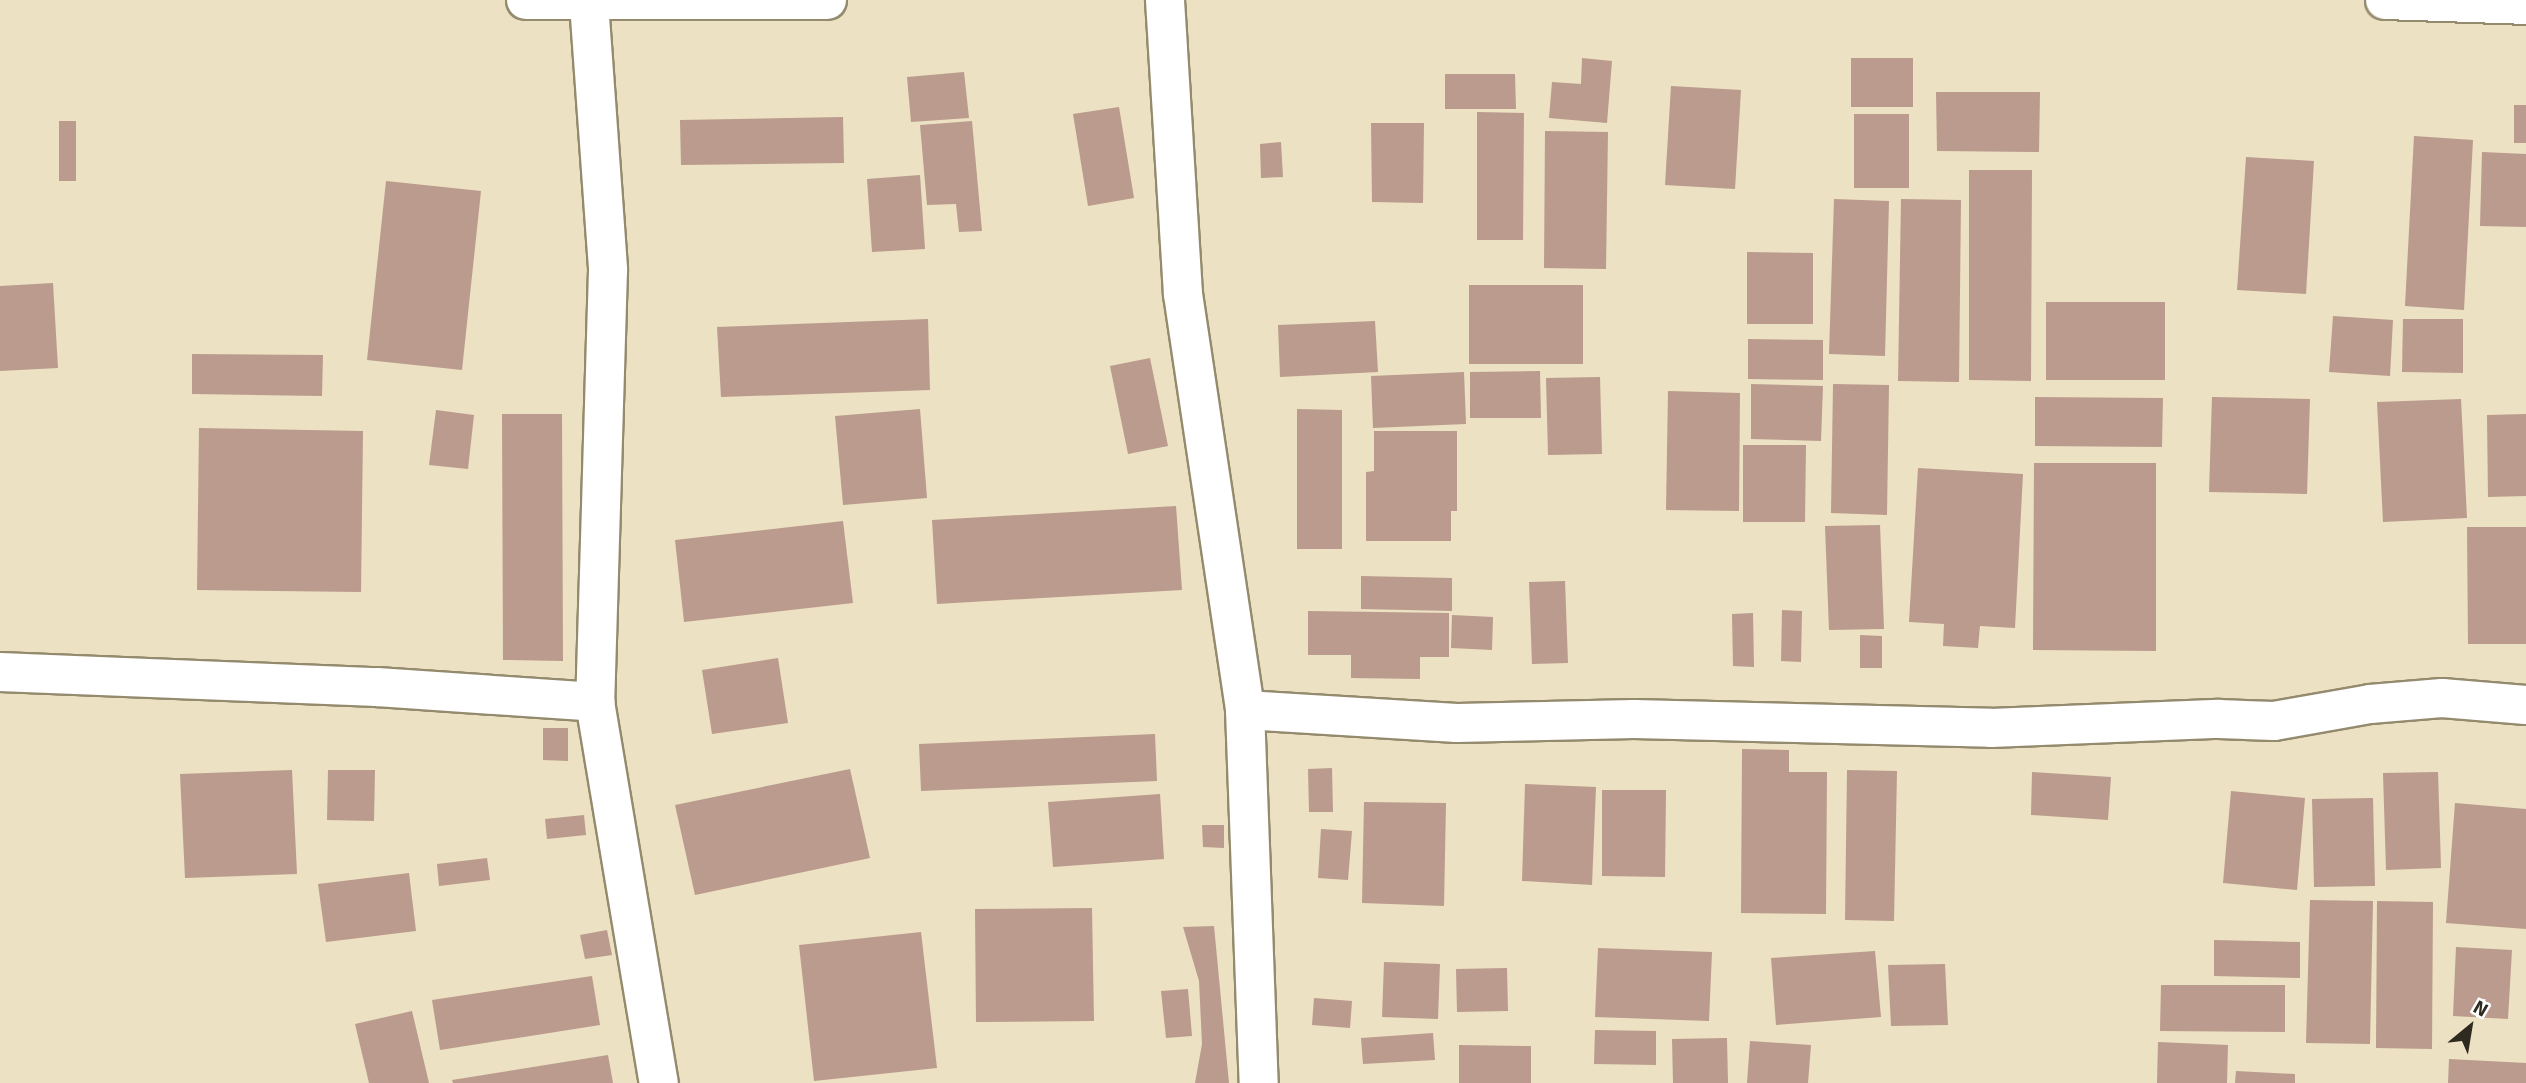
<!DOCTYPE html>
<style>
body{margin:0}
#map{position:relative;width:2526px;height:1083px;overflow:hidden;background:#ece1c2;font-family:Signika,sans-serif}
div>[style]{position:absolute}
.building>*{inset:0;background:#ba9b8d}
.roads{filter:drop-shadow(2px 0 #948a6d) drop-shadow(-2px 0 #948a6d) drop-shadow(0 2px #948a6d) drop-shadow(0 -2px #948a6d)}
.minor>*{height:38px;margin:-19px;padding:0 19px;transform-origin:19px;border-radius:19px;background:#fff}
span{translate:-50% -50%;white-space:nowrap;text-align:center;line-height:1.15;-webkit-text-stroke:5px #fff;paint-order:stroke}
.north{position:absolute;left:2435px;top:992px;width:70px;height:70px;-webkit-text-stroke:5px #fff;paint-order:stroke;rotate:30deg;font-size:19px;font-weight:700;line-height:28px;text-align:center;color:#2f2a1f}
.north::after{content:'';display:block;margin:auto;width:24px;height:32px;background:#2f2a1f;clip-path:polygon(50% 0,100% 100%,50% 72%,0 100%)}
</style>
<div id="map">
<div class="building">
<i style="clip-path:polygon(1582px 58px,1612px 61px,1607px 123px,1549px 118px,1552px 82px,1581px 84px)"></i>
<i style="clip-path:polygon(1851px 58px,1913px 58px,1913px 107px,1851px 107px)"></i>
<i style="clip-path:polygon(964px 72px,969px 118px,911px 122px,907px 77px)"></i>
<i style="clip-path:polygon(1445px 74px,1515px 74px,1516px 109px,1445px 109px)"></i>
<i style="clip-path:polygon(1671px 86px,1741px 90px,1735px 189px,1665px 185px)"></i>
<i style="clip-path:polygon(1936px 92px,2040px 92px,2039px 152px,1937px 151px)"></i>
<i style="clip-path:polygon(2514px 105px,2526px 105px,2526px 143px,2514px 143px)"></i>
<i style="clip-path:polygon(1119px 107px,1134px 198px,1088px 206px,1073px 114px)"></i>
<i style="clip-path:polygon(1477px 112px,1524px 113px,1523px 240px,1477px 240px)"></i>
<i style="clip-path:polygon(1854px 114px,1909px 114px,1909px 188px,1854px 188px)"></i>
<i style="clip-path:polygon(843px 117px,844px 163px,681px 165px,680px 120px)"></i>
<i style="clip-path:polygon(59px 121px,76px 121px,76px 181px,59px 181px)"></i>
<i style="clip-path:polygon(972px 121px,982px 231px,959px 232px,956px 204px,927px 205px,920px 125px)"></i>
<i style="clip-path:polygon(1371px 123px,1424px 123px,1423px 203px,1372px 202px)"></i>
<i style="clip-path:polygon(1545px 131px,1608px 132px,1606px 269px,1544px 268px)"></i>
<i style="clip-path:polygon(2414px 136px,2473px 140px,2464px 310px,2405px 306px)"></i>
<i style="clip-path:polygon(1281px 142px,1283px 177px,1261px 178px,1260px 144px)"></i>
<i style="clip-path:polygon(2482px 152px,2526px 154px,2526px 227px,2480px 226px)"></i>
<i style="clip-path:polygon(2246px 157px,2314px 161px,2306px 294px,2237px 290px)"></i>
<i style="clip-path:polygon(1969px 170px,2032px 170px,2031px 381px,1969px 380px)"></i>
<i style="clip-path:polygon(920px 175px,925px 249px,872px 252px,867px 179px)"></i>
<i style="clip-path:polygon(386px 181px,481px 191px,462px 370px,367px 360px)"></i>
<i style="clip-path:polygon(1834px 199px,1889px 201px,1885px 356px,1829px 354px)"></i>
<i style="clip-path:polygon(1901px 199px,1961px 200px,1959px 382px,1898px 381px)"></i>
<i style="clip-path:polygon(1747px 252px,1813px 253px,1813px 324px,1747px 324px)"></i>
<i style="clip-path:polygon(53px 283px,58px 368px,0 371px,0 286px)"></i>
<i style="clip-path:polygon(1469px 285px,1583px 285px,1583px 364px,1469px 364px)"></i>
<i style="clip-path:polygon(2046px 302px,2165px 302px,2165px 380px,2046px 380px)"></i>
<i style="clip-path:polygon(2333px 316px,2393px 320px,2390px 376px,2329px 372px)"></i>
<i style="clip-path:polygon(928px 319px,930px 390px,721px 397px,717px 327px)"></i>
<i style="clip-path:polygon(2403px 319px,2463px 319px,2463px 373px,2402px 372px)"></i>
<i style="clip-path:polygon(1375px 321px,1378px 372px,1280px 377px,1278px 325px)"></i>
<i style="clip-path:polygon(1748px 339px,1823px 340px,1823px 380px,1748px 379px)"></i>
<i style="clip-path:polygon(192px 354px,323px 355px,322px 396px,192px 394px)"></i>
<i style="clip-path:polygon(1150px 358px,1168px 446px,1128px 454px,1110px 366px)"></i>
<i style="clip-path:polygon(1540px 371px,1541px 418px,1470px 418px,1470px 372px)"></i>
<i style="clip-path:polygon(1464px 372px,1466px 424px,1373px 428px,1371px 376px)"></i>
<i style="clip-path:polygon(1600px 377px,1602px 454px,1548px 455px,1546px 378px)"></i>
<i style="clip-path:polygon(1751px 384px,1823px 386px,1821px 441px,1751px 439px)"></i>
<i style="clip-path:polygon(1833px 384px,1889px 385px,1887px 515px,1831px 513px)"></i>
<i style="clip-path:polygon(1668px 391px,1740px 393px,1739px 511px,1666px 510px)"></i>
<i style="clip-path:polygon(2035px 397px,2163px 398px,2162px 447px,2035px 446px)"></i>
<i style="clip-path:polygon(2212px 397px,2310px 399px,2307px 494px,2209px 492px)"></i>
<i style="clip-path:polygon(2461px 399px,2467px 518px,2383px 522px,2377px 402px)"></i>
<i style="clip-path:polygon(920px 409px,927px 498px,843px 505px,835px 416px)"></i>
<i style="clip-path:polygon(1297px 409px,1342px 410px,1342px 549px,1297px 549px)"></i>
<i style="clip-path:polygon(436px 410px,474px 415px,468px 469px,429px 465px)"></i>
<i style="clip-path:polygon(502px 414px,562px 414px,563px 661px,503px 660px)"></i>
<i style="clip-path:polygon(2526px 414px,2526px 496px,2488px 497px,2487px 415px)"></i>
<i style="clip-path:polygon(199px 428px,363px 431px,361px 592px,197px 590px)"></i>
<i style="clip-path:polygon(1374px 431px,1457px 431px,1457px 511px,1451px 511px,1451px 541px,1366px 541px,1366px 472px,1374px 471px)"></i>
<i style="clip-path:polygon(1743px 445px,1806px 445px,1805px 522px,1743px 522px)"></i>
<i style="clip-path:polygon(2034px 463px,2156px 463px,2156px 651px,2033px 650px)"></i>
<i style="clip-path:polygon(1918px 468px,2023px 474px,2015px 628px,1980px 626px,1978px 648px,1943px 646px,1944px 624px,1909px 622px)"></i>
<i style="clip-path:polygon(1176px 506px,1182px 590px,937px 604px,932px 520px)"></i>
<i style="clip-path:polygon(843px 521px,853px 603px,684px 622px,675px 540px)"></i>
<i style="clip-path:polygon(1880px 525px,1884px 629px,1829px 630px,1825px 526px)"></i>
<i style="clip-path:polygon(2467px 527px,2526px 527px,2526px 644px,2468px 644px)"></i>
<i style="clip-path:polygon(1361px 576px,1452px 578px,1452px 611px,1361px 609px)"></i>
<i style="clip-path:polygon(1565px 581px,1568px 663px,1532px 664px,1529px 582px)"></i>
<i style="clip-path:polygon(1782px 610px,1802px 611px,1801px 662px,1781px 661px)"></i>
<i style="clip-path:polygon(1308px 611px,1449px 613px,1449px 657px,1420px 657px,1420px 679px,1351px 678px,1351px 655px,1308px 655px)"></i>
<i style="clip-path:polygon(1753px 613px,1754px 667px,1733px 666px,1732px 614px)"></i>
<i style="clip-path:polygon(1452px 615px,1493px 617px,1492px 650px,1451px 648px)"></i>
<i style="clip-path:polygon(1860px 635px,1882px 636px,1882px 668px,1860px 668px)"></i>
<i style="clip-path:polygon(778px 658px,788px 723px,712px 734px,702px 670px)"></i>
<i style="clip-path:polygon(543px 728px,568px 728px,568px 761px,543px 760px)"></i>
<i style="clip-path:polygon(1155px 734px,1157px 781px,921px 791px,919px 744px)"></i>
<i style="clip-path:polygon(1742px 749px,1789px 750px,1789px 772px,1827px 772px,1826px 914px,1741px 913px)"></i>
<i style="clip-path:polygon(1332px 768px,1333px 812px,1309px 812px,1308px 769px)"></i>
<i style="clip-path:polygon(850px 769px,870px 858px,695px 895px,675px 805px)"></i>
<i style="clip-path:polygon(292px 770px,297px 874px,185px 878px,180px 774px)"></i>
<i style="clip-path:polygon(328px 770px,375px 770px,374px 821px,327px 820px)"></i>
<i style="clip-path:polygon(1847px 770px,1897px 771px,1894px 921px,1845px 920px)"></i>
<i style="clip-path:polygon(2032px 772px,2111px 777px,2108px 820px,2031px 815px)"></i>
<i style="clip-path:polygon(2438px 772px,2441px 868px,2386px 870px,2383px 773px)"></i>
<i style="clip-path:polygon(1525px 784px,1596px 787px,1592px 885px,1522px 881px)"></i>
<i style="clip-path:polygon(1602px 790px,1666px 790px,1665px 877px,1602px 876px)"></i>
<i style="clip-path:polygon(2231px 791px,2305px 798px,2297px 890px,2223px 883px)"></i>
<i style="clip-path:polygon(1160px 794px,1164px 859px,1053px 867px,1048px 802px)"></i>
<i style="clip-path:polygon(2373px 798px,2375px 886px,2314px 887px,2312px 799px)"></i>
<i style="clip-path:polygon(1364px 802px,1446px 803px,1444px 906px,1362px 903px)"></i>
<i style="clip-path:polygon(2455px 803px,2526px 809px,2526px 929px,2446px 923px)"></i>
<i style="clip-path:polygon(584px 815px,586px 835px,547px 839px,545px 819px)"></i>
<i style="clip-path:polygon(1202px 825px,1224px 825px,1224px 848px,1203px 847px)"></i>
<i style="clip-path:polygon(1321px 829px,1352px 831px,1348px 880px,1318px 878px)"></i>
<i style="clip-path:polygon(487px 858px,490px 880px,439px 886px,437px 864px)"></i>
<i style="clip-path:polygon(409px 873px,416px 931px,326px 942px,318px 884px)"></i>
<i style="clip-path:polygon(2310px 900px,2373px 901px,2370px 1044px,2306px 1043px)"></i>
<i style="clip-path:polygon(2377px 901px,2433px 902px,2432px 1049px,2376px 1048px)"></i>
<i style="clip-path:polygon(1092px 908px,1094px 1021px,976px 1022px,975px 909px)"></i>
<i style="clip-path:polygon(1214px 926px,1229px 1083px,1195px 1083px,1202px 1044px,1199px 981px,1183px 927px)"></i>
<i style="clip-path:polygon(607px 930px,612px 955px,585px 959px,580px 935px)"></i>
<i style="clip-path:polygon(921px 932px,937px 1068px,814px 1081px,799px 945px)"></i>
<i style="clip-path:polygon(2214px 940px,2300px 942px,2300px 978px,2214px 976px)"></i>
<i style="clip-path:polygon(2456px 947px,2512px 950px,2508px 1019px,2453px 1016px)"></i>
<i style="clip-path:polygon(1598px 948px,1712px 952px,1709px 1021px,1595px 1017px)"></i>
<i style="clip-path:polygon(1875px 951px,1881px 1017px,1776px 1025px,1771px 958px)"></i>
<i style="clip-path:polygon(1384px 962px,1440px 964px,1438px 1019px,1382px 1017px)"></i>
<i style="clip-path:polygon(1945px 964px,1948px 1025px,1891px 1026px,1888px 965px)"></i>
<i style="clip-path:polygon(1507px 968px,1508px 1011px,1457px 1012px,1456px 969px)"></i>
<i style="clip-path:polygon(592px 976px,600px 1025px,440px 1050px,432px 1000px)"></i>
<i style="clip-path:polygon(2161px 985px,2285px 985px,2285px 1032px,2160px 1031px)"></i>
<i style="clip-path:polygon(1188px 989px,1192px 1036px,1166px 1038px,1161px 991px)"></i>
<i style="clip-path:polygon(1314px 998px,1352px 1001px,1350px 1028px,1312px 1025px)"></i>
<i style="clip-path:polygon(412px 1011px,429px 1083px,369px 1083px,355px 1024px)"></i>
<i style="clip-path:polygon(1595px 1030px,1656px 1031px,1656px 1065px,1594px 1064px)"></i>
<i style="clip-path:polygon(1433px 1033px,1435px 1060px,1363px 1064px,1361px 1038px)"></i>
<i style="clip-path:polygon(1727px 1038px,1728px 1083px,1673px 1083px,1672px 1039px)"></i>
<i style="clip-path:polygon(1750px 1041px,1811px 1045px,1808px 1083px,1747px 1083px)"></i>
<i style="clip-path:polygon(2158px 1042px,2228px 1045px,2227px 1083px,2157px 1083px)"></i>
<i style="clip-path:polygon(1459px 1045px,1531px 1046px,1531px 1083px,1459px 1083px)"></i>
<i style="clip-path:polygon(608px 1055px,613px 1083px,453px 1083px,452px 1080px)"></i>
<i style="clip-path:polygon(2449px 1059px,2526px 1063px,2526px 1083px,2448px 1083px)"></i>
<i style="clip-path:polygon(2236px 1071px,2295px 1074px,2295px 1083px,2235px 1083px)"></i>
</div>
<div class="roads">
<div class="minor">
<i style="left:526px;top:0;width:301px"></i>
<i style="left:1165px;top:0;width:295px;rotate:86.5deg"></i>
<i style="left:1183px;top:294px;width:421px;rotate:81.5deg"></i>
<i style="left:1245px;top:710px;width:373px;rotate:87.9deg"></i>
<i style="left:2385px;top:0;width:141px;rotate:2deg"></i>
<i style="left:589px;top:3px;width:268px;rotate:85.9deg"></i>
<i style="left:608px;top:270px;width:432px;rotate:91.7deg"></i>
<i style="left:595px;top:702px;width:386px;rotate:80.5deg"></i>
<i style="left:0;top:672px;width:377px;rotate:2.3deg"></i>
<i style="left:377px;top:687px;width:219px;rotate:3.9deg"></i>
<i style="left:1245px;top:710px;width:212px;rotate:3.5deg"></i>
<i style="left:1457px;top:723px;width:177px;rotate:-1.3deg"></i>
<i style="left:1634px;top:719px;width:357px;rotate:1.4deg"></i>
<i style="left:1991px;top:728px;width:228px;rotate:-2.3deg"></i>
<i style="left:2219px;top:719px;width:55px;rotate:2.1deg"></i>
<i style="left:2274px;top:721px;width:97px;rotate:-10deg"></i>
<i style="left:2370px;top:704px;width:72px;rotate:-4.8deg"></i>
<i style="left:2442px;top:698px;width:84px;rotate:4.8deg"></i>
</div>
</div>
<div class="north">N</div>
</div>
